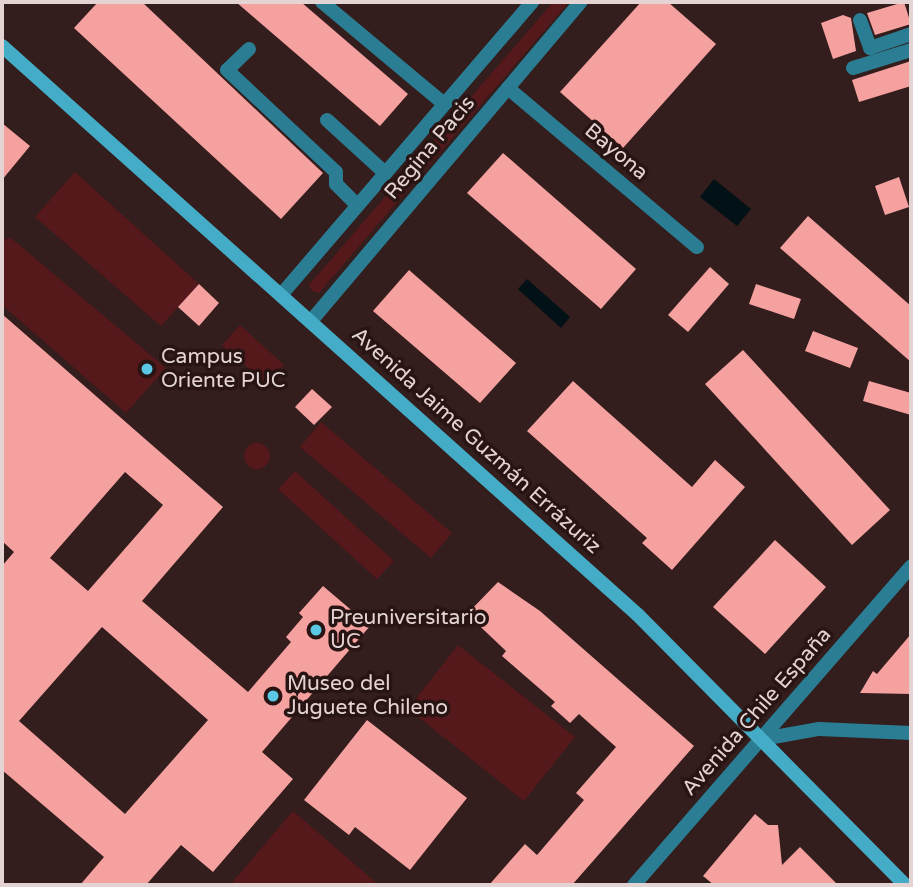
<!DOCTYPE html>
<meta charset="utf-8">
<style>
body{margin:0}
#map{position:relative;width:913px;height:887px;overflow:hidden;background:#331d1d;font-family:"Varela Round",sans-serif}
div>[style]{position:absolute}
.green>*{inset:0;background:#55181b}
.round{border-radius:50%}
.water>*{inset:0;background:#021115}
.building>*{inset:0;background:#f5a19f}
.service>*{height:14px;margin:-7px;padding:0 7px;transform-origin:7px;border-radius:7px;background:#2a7d92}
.minor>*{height:14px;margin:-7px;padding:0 7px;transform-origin:7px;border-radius:7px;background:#2a7d92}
.tertiary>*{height:14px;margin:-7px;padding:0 7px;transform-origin:7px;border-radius:7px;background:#2a7d92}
.secondary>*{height:14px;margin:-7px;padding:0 7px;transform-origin:7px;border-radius:7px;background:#45acc7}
.dots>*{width:19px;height:19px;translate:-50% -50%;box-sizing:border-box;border:4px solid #281413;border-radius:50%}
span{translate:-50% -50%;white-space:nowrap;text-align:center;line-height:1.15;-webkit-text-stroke:7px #281413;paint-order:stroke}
.street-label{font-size:21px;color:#e3d4d3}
.poi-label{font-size:21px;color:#e3d4d3}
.left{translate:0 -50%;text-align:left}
.frame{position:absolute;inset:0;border:4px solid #e3d4d3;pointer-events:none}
</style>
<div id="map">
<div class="green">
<i style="clip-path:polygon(553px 2px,569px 2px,319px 293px,312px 291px,309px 285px)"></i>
<i style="clip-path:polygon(75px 172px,199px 284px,161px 326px,35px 217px)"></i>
<i style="clip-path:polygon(11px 238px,166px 368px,126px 413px,2px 305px,2px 240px)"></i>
<i style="clip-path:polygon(240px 325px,284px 365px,267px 385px,222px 345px)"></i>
<i style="clip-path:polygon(321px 422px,452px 533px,431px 558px,300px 447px)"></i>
<i class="round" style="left:244px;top:443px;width:26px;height:26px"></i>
<i style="clip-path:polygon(295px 471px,394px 561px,377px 579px,278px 489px)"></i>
<i style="clip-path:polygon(458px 645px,575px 737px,524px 801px,408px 709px)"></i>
<i style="clip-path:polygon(293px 811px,379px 885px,230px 885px)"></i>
</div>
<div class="water">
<i style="clip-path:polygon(714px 179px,751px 209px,737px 226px,700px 197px)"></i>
<i style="clip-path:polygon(527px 279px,570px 317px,561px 328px,518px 289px)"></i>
</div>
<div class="building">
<i style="clip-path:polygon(98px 2px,142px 2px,323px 173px,281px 219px,74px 28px)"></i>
<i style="clip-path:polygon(236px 2px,301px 2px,408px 94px,380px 126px)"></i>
<i style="clip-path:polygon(641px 2px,668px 2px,716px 44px,623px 148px,560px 92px)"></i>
<i style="clip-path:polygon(904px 2px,911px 24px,875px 35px,867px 13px)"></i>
<i style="clip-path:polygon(843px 15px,851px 18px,856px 51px,833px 59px,821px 23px)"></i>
<i style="clip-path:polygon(911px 61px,911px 86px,859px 102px,852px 80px)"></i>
<i style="clip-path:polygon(2px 123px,30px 146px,2px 180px)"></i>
<i style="clip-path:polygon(503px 153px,636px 269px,601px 309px,467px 193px)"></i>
<i style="clip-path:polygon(899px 177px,909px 207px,885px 215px,875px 186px)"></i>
<i style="clip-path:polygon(808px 216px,911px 306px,911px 362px,780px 248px)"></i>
<i style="clip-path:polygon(710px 267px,729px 284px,688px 332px,668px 315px)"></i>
<i style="clip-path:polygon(409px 270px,516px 363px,480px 403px,373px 311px)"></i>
<i style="clip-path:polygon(199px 284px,219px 303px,199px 326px,178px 307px)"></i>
<i style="clip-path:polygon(756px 284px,801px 299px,794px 319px,749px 304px)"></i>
<i style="clip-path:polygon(evenodd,2px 314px,223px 507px,142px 601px,248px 692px,291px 642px,286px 637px,303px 617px,299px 613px,323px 586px,370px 626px,262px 752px,293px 779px,213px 872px,181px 845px,146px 885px,80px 885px,104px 857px,2px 770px,2px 566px,14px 552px,2px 541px,2px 314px,125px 472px,163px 505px,88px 591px,50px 558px,125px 472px,2px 314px,102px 627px,208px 720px,125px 814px,19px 721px,102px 627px)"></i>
<i style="clip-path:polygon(813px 331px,858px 348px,850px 368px,805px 351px)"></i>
<i style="clip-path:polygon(743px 350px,890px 510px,852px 545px,705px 384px)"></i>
<i style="clip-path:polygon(573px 381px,692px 487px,715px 460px,745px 487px,672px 570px,642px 543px,647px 538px,527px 431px)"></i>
<i style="clip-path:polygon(869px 381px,911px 393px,911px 415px,863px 401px)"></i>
<i style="clip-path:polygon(312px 389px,332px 407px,314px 425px,295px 407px)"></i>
<i style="clip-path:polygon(775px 540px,826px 587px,765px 654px,713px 607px)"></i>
<i style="clip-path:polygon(498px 582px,540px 611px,694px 746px,572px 885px,489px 885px,525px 844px,537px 855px,584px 800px,576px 793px,616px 747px,579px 714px,570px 723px,551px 706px,555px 702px,502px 656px,506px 651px,467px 614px)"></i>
<i style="clip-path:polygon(911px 634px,911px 694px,860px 693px,873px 671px,877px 674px)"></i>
<i style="clip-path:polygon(367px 720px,467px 798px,410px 870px,355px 827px,349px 835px,304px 800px)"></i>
<i style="clip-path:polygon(755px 814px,768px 825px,778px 825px,782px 865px,800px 847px,838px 885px,714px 885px,703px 876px)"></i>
</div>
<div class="service">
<i style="left:322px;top:2px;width:159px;rotate:39.9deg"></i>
<i style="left:860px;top:20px;width:30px;rotate:70deg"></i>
<i style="left:870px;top:48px;width:43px;rotate:-18.9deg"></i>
<i style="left:249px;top:49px;width:30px;rotate:136deg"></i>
<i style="left:227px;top:70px;width:149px;rotate:43.1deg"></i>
<i style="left:336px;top:172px;width:12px;rotate:90deg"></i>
<i style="left:336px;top:184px;width:30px;rotate:45deg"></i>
<i style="left:853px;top:68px;width:61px;rotate:-17.2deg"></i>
<i style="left:327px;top:120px;width:79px;rotate:42.4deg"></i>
</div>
<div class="minor">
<i style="left:508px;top:88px;width:247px;rotate:40.1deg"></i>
<i style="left:281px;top:295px;width:386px;rotate:-49.4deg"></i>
<i style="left:311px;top:321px;width:418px;rotate:-49.8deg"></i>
<i style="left:762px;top:739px;width:58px;rotate:-10deg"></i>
<i style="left:819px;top:729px;width:92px;rotate:2.5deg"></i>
</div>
<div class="tertiary">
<i style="left:634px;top:885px;width:422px;rotate:-49deg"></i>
</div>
<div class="secondary">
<i style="left:2px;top:46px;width:853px;rotate:41.82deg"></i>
<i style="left:638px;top:615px;width:380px;rotate:45.3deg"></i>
</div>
<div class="dots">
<i style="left:147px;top:369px;background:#5ac8e5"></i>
<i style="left:316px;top:630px;background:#5ac8e5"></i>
<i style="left:273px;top:696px;background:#5ac8e5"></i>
</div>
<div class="street-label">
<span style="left:430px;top:148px;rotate:-50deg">Regina Pacis</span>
<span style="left:616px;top:152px;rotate:40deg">Bayona</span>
<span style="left:476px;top:441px;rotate:42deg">Avenida Jaime Guzmán Errázuriz</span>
<span style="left:757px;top:712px;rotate:-49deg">Avenida Chile España</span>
</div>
<div class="poi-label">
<span class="left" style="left:161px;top:369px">Campus<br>Oriente PUC</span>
<span class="left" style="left:330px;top:630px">Preuniversitario<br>UC</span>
<span class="left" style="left:287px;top:696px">Museo del<br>Juguete Chileno</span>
</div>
<div class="frame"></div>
</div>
